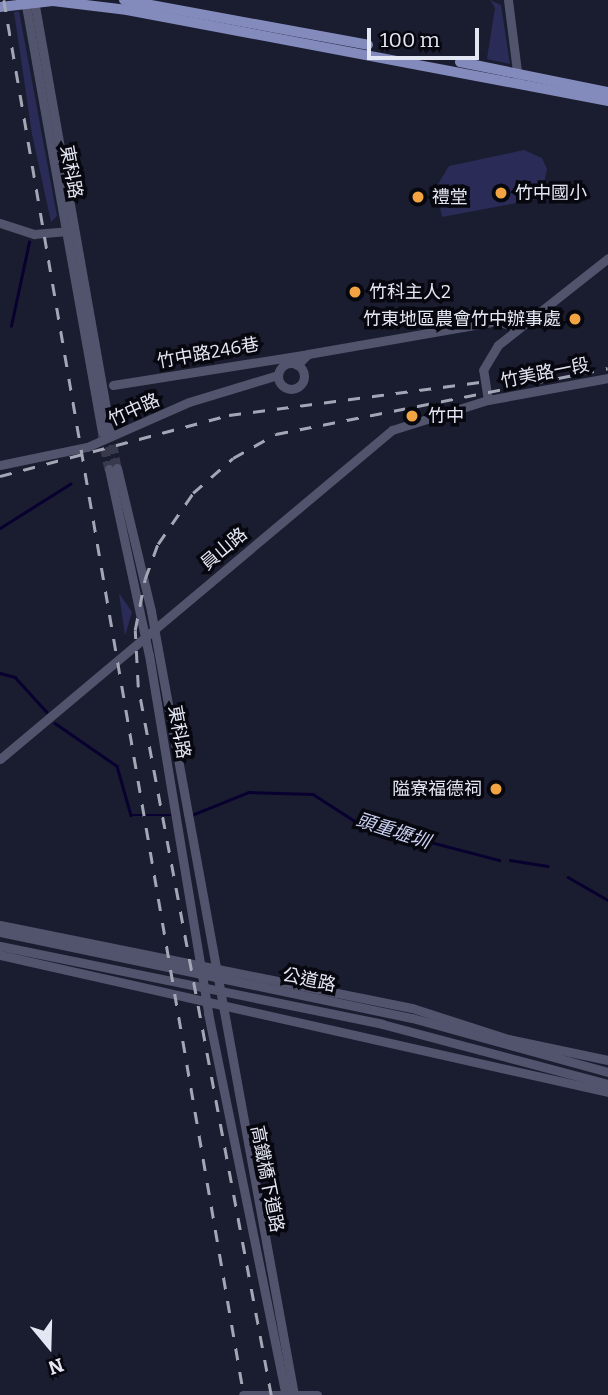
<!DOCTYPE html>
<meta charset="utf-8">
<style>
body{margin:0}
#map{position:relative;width:608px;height:1395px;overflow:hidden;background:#1a1c2f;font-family:Bitter,"Noto Sans TC",serif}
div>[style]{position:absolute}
.green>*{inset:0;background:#2a2c57}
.stream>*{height:2.5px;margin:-1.25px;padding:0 1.25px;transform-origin:1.25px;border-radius:1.25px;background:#08012f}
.minor-tunnel>*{height:9px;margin-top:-4.5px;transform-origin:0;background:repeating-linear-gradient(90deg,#383a4c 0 9px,transparent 0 13.5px)}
.minor>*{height:9px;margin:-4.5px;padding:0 4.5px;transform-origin:4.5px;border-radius:4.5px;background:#51546c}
.minor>.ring{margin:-4.5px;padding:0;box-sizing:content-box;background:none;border:9px solid #51546c;border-radius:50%}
.major>*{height:10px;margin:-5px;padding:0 5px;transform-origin:5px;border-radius:5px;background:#838abc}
.rail>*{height:2.5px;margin-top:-1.25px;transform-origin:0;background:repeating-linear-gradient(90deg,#a3a6b5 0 12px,transparent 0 24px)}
.dots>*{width:19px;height:19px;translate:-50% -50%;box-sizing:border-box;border:4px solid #07080f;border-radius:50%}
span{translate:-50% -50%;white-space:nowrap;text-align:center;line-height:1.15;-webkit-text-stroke:7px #07080f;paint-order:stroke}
.street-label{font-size:18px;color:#e3e6f3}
.poi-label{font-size:18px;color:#e3e6f3}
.left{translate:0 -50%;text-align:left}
.right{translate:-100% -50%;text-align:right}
.water-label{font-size:19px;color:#cbd0f2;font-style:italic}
.north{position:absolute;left:14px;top:1311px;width:70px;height:70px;-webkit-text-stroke:5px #07080f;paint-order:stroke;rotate:161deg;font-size:19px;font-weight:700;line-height:28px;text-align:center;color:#e3e6f3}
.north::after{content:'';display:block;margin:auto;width:24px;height:32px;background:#e3e6f3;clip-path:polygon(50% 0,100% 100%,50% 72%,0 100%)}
.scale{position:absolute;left:367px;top:28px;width:112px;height:32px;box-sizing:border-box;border:4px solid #e3e6f3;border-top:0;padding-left:9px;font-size:21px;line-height:24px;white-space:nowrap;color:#e3e6f3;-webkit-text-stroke:5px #07080f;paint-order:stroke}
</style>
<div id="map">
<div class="green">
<i style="clip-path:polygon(490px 0,501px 5px,510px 64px,487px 59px,495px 8px)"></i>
<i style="clip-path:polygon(19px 11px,57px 216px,51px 222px,32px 134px,14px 12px)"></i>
<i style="clip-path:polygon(524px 150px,542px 158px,547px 169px,543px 187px,558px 185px,559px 195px,442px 217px,440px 207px,449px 204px,438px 184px,449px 166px)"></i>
<i style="clip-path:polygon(119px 593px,132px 612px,125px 636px)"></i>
</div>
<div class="stream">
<i style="left:11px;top:326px;width:86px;rotate:-77.9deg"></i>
<i style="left:0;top:528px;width:83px;rotate:-32.2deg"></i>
<i style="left:0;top:673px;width:16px;rotate:15deg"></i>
<i style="left:15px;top:677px;width:47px;rotate:47.6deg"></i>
<i style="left:55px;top:723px;width:75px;rotate:34.7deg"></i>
<i style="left:117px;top:766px;width:51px;rotate:74.1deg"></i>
<i style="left:131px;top:815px;width:40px"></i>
<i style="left:192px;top:815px;width:61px;rotate:-22deg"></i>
<i style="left:249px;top:792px;width:64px;rotate:1.8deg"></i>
<i style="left:313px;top:794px;width:54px;rotate:32.8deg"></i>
<i style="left:358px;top:823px;width:146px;rotate:14.7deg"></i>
<i style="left:510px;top:860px;width:38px;rotate:9deg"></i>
<i style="left:568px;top:877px;width:46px;rotate:29.9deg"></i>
</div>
<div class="minor-tunnel">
<i style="left:110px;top:431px;width:38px;rotate:79deg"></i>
<i style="left:102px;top:434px;width:36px;rotate:79deg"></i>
</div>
<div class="minor">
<i style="left:25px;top:0;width:439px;rotate:79.9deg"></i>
<i style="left:34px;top:0;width:437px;rotate:80deg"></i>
<i style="left:508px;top:0;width:80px;rotate:82.8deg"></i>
<i style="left:0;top:223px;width:36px;rotate:18deg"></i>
<i style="left:34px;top:234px;width:36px;rotate:-5deg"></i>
<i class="ring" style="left:278px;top:363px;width:17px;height:17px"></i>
<i style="left:297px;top:365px;width:16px;rotate:-45deg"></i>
<i style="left:308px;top:354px;width:192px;rotate:-9.9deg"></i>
<i style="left:497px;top:321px;width:22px;rotate:18deg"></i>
<i style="left:113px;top:385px;width:197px;rotate:-9deg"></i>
<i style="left:488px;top:400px;width:30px;rotate:-99deg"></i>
<i style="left:483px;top:370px;width:29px;rotate:-59deg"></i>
<i style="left:498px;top:345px;width:140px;rotate:-38.3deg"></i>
<i style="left:0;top:465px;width:89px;rotate:-11.7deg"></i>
<i style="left:87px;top:447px;width:111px;rotate:-23.8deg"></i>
<i style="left:189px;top:402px;width:93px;rotate:-16.9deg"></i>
<i style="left:117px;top:468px;width:147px;rotate:76.6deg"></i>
<i style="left:151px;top:611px;width:797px;rotate:79.66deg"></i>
<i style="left:109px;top:469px;width:190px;rotate:77.9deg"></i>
<i style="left:149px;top:655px;width:363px;rotate:80.6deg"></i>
<i style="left:208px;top:1013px;width:390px;rotate:78.5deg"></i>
<i style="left:0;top:759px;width:512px;rotate:-40.01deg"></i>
<i style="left:392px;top:430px;width:101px;rotate:-17.4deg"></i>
<i style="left:488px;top:400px;width:122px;rotate:-10.4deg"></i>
<i style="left:0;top:925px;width:420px;rotate:11.4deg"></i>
<i style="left:412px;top:1008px;width:101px;rotate:17.9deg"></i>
<i style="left:508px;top:1039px;width:102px;rotate:11.9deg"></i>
<i style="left:0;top:932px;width:421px;rotate:11.8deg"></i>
<i style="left:412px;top:1018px;width:203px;rotate:15.4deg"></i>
<i style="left:0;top:946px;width:390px;rotate:11.5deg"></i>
<i style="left:382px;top:1024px;width:234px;rotate:14.9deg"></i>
<i style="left:0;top:955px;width:623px;rotate:12.7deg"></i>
<i style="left:243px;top:1395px;width:41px"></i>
<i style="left:291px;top:1395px;width:26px"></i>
</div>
<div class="major">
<i style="left:124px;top:0;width:248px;rotate:10.4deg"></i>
<i style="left:0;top:7px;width:53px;rotate:-6.5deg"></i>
<i style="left:53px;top:1px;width:75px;rotate:6.9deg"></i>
<i style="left:127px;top:10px;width:490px;rotate:10.7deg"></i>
<i style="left:460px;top:62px;width:151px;rotate:11.5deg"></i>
</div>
<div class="rail">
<i style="left:4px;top:0;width:1415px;rotate:80.24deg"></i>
<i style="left:0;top:476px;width:237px;rotate:-14.9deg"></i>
<i style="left:229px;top:415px;width:253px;rotate:-7.5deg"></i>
<i style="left:271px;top:1395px;width:720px;rotate:-100.64deg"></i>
<i style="left:138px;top:687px;width:57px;rotate:-93deg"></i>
<i style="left:135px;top:630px;width:52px;rotate:-78.9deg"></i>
<i style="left:145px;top:579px;width:37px;rotate:-70deg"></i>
<i style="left:158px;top:544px;width:62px;rotate:-55.5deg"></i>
<i style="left:193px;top:493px;width:53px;rotate:-41.2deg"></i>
<i style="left:233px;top:458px;width:49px;rotate:-29.2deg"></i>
<i style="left:276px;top:434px;width:338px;rotate:-11.2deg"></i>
</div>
<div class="dots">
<i style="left:501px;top:193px;background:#f3a442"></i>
<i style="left:418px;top:197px;background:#f3a442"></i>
<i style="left:355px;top:292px;background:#f3a442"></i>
<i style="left:575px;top:319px;background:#f3a442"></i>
<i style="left:412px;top:416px;background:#f3a442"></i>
<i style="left:496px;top:789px;background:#f3a442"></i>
</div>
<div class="street-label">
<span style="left:71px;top:172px;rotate:80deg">東科路</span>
<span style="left:208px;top:353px;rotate:-10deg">竹中路246巷</span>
<span style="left:545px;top:373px;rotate:-11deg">竹美路一段</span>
<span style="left:134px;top:410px;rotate:-24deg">竹中路</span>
<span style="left:224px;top:549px;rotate:-40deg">員山路</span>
<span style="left:179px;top:732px;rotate:80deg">東科路</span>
<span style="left:309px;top:980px;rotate:12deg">公道路</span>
<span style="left:267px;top:1179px;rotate:79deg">高鐵橋下道路</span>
</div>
<div class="poi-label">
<span class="left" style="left:515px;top:193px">竹中國小</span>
<span class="left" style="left:432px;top:197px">禮堂</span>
<span class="left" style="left:369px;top:292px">竹科主人2</span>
<span class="right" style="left:561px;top:319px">竹東地區農會竹中辦事處</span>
<span class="left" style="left:428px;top:416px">竹中</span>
<span class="right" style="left:482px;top:789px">隘寮福德祠</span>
</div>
<div class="water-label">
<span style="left:393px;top:831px;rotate:18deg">頭重壢圳</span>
</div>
<div class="north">N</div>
<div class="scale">100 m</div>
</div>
